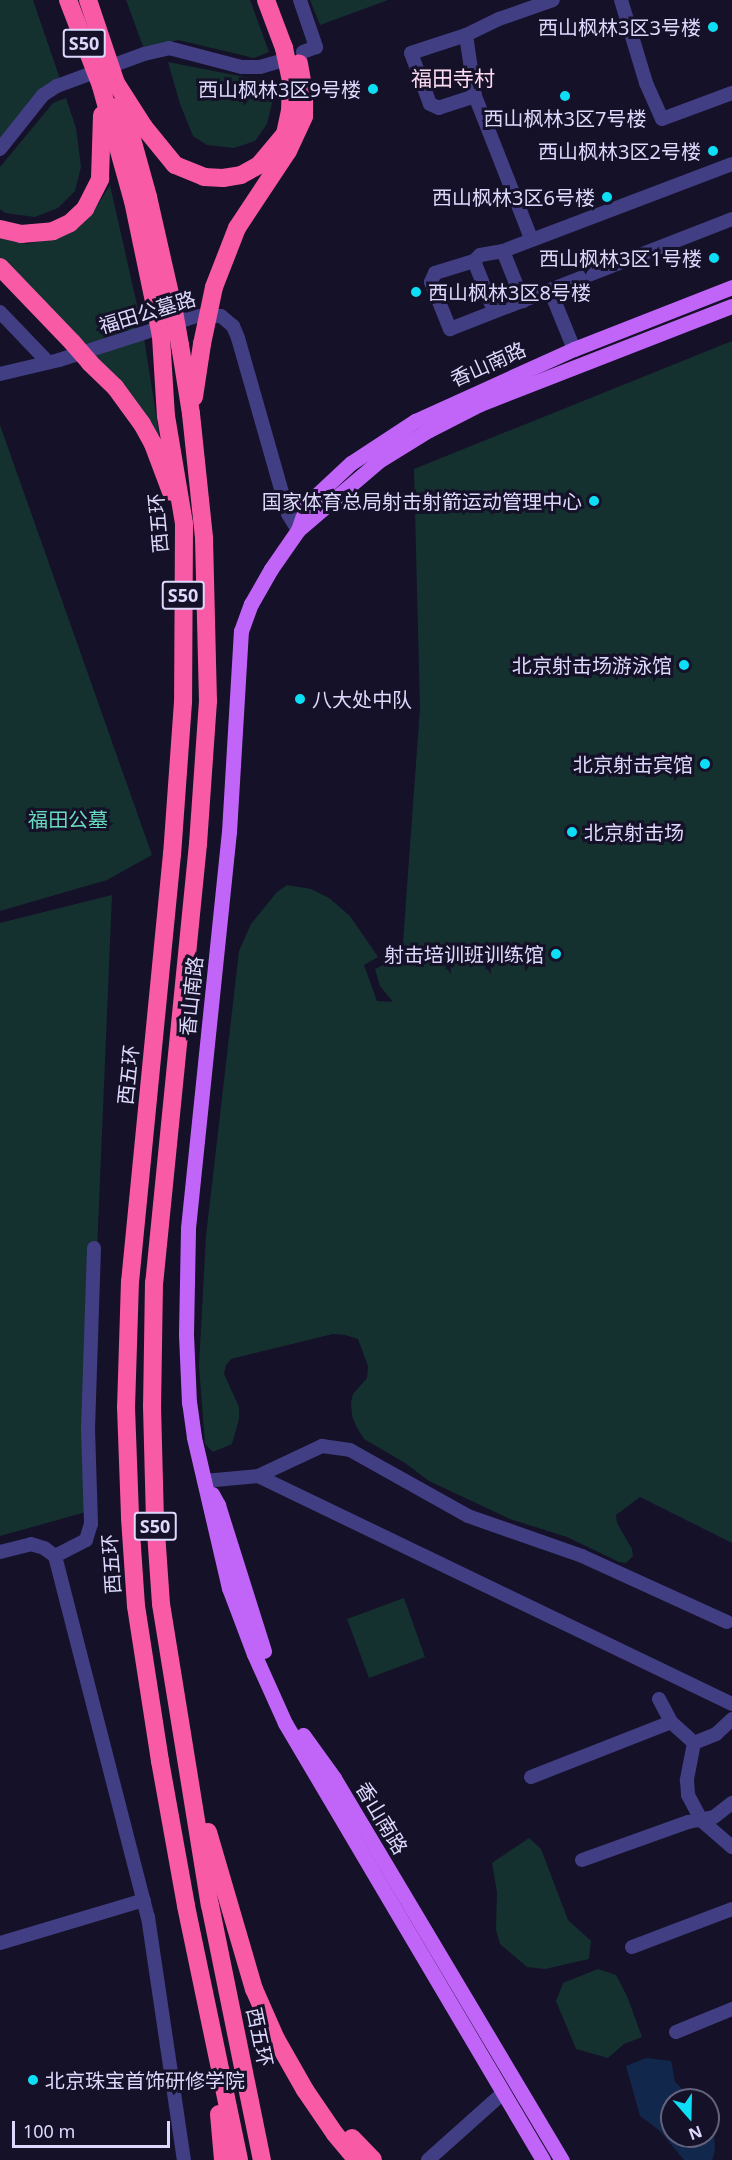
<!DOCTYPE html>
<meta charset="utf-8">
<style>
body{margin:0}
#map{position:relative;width:732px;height:2160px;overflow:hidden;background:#151128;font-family:"Noto Sans","Noto Sans SC",sans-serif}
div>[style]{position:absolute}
.green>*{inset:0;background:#143130}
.water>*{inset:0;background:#11274c}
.minor>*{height:14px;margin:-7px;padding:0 7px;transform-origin:7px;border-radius:7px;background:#413e84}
.major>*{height:15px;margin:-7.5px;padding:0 7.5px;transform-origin:7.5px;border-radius:7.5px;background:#c165f9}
.highway>*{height:18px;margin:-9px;padding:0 9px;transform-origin:9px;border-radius:9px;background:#f85aa6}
.highway-bridge>*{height:18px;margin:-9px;padding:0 9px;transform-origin:9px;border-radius:9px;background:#f85aa6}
.dots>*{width:16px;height:16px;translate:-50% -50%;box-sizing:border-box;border:3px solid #151128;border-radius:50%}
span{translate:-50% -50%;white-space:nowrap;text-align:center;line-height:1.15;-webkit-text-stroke:6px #151128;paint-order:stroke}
.shield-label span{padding:2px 4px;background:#151128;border:2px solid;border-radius:4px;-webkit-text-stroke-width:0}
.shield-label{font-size:18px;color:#ddd9fd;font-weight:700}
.poi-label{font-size:20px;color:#ddd9fd}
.right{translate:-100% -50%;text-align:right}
.left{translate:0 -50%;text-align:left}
.street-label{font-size:20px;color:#ddd9fd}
.park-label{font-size:20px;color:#67dbbe}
.neighbourhood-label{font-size:21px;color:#fddbf1}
.north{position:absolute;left:660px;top:2088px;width:60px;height:60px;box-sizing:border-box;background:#151128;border:2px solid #65617d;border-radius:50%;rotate:160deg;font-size:16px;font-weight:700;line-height:24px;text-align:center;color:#ddd9fd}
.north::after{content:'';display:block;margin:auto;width:21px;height:27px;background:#0edef5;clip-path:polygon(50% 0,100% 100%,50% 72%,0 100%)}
.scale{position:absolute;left:12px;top:2121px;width:158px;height:27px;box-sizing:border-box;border:3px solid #ddd9fd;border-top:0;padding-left:8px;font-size:18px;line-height:21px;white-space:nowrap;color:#ddd9fd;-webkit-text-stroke:4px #151128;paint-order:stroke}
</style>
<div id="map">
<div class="green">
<i style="clip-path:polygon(0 0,33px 0,60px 79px,0 141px)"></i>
<i style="clip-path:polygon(126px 0,250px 0,269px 52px,254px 58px,178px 40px,144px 49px)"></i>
<i style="clip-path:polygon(310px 0,388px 0,320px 25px)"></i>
<i style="clip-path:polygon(168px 62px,270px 82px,273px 99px,267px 124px,255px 141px,234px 148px,207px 145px,193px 136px,180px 104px)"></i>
<i style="clip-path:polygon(66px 98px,76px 128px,81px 167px,75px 191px,58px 208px,35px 217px,5px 213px,0 209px,0 167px,53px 103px)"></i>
<i style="clip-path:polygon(110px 185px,142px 327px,82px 345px,0 257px,0 237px,27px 244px,60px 237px,77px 227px,95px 209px)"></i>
<i style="clip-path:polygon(144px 338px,160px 440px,92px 357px)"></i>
<i style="clip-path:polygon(732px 341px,732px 1543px,640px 1497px,616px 1515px,617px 1523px,632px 1549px,633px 1556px,626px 1563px,619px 1562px,567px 1537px,510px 1519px,429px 1481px,405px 1463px,364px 1439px,356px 1426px,352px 1416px,351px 1402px,353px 1394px,367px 1378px,368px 1366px,358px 1339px,345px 1335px,333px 1334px,231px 1359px,226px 1365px,224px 1374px,239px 1407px,239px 1419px,232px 1444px,213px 1452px,205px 1444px,199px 1366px,206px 1236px,239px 951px,251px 924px,277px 892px,287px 885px,311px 889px,329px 898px,350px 916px,378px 957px,364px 965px,377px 1001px,393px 1002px,380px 986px,375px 969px,402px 956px,420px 708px,414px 469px)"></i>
<i style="clip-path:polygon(0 425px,152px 855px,107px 880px,0 911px)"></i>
<i style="clip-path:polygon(112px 895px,86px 1512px,0 1536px,0 923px)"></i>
<i style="clip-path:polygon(404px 1598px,425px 1657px,369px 1678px,347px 1619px)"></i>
<i style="clip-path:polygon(529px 1838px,541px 1849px,568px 1920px,591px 1941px,589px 1959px,545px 1969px,527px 1967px,500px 1944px,496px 1930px,497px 1892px,492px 1863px)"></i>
<i style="clip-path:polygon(598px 1969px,616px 1975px,627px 1996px,642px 2037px,624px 2044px,608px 2058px,576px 2049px,556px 2001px,563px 1983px)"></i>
</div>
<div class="water">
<i style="clip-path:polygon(646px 2058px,671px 2061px,675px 2082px,694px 2100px,672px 2100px,672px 2136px,708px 2136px,708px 2123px,714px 2134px,715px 2151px,712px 2160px,684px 2160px,660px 2131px,640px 2116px,626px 2066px)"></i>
</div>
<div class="minor">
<i style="left:300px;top:0;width:50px;rotate:71.2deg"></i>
<i style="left:316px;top:47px;width:14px;rotate:159deg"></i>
<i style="left:621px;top:0;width:87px;rotate:73.2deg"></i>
<i style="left:646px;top:83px;width:39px;rotate:66deg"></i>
<i style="left:662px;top:119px;width:75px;rotate:-20.4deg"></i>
<i style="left:466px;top:35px;width:62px;rotate:81.6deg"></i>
<i style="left:475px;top:96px;width:153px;rotate:68.5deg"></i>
<i style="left:475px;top:96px;width:38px;rotate:162deg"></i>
<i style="left:439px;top:108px;width:10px;rotate:-156deg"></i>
<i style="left:430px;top:104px;width:54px;rotate:-110.4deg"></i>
<i style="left:411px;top:53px;width:58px;rotate:-18.1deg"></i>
<i style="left:466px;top:35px;width:37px;rotate:-26deg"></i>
<i style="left:499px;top:19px;width:57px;rotate:-19.4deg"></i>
<i style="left:0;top:149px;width:69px;rotate:-51.5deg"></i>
<i style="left:43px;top:95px;width:17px;rotate:-33deg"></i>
<i style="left:57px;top:86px;width:93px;rotate:-20.2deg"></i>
<i style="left:144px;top:54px;width:26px;rotate:-13deg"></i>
<i style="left:169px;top:48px;width:75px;rotate:14.6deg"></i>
<i style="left:242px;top:67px;width:18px"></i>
<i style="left:260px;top:67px;width:18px;rotate:-16deg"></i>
<i style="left:732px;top:164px;width:245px;rotate:159.2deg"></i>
<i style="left:503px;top:251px;width:23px;rotate:170deg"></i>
<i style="left:480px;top:255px;width:8px;rotate:135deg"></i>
<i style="left:474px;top:261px;width:41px;rotate:162.9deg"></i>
<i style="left:435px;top:273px;width:10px;rotate:114deg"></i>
<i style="left:431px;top:282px;width:51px;rotate:68deg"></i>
<i style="left:450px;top:329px;width:303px;rotate:-21.3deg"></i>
<i style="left:503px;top:251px;width:54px;rotate:68.2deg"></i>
<i style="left:474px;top:261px;width:54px;rotate:68.2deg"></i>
<i style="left:550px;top:290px;width:64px;rotate:67.9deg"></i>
<i style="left:0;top:312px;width:69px;rotate:46.2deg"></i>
<i style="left:0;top:374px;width:61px;rotate:-13.3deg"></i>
<i style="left:59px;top:360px;width:145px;rotate:-17.7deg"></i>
<i style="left:197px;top:316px;width:24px"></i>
<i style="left:221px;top:316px;width:16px;rotate:40deg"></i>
<i style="left:233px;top:326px;width:13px;rotate:67deg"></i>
<i style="left:238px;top:338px;width:183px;rotate:74.1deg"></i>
<i style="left:288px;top:514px;width:19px;rotate:58deg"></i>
<i style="left:258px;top:1476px;width:71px;rotate:-25.1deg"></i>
<i style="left:322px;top:1446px;width:28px;rotate:8deg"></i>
<i style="left:350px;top:1450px;width:135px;rotate:29.2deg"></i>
<i style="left:468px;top:1516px;width:121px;rotate:19.3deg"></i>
<i style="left:582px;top:1556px;width:159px;rotate:24.5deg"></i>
<i style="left:204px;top:1481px;width:54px;rotate:-5.3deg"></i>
<i style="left:258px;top:1476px;width:526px;rotate:25.69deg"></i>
<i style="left:0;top:1552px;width:32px;rotate:-14deg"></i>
<i style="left:31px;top:1544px;width:14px;rotate:17deg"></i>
<i style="left:44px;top:1548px;width:14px;rotate:36deg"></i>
<i style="left:55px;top:1556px;width:373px;rotate:75.6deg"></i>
<i style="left:148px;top:1917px;width:246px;rotate:81.6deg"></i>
<i style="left:55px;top:1556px;width:35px;rotate:-27deg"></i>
<i style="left:86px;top:1540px;width:17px;rotate:-73deg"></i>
<i style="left:91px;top:1524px;width:95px;rotate:-91.8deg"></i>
<i style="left:88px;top:1429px;width:181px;rotate:-88.1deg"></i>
<i style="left:659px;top:1699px;width:26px;rotate:62deg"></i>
<i style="left:671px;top:1722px;width:31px;rotate:42deg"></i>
<i style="left:694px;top:1743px;width:24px;rotate:-22deg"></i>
<i style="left:716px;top:1734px;width:22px;rotate:-43deg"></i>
<i style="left:694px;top:1743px;width:38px;rotate:101deg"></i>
<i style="left:687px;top:1780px;width:15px;rotate:86deg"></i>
<i style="left:688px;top:1795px;width:30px;rotate:62deg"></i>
<i style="left:702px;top:1821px;width:40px;rotate:41deg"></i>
<i style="left:531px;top:1777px;width:150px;rotate:-21.4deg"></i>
<i style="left:582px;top:1860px;width:113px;rotate:-19.7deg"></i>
<i style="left:688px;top:1822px;width:26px;rotate:-11deg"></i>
<i style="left:714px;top:1817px;width:23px;rotate:-38deg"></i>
<i style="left:0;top:1943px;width:150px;rotate:-16.6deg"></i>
<i style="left:632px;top:1947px;width:107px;rotate:-20.8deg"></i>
<i style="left:676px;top:2032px;width:61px;rotate:-22.3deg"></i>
<i style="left:428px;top:2160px;width:101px;rotate:-41.8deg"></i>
</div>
<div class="major">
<i style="left:298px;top:530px;width:28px;rotate:-71deg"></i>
<i style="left:307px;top:504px;width:60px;rotate:-43deg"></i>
<i style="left:351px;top:463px;width:77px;rotate:-33.3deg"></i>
<i style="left:415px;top:421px;width:175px;rotate:-24.4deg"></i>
<i style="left:574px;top:349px;width:170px;rotate:-21.4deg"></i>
<i style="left:212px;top:1494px;width:13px;rotate:61deg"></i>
<i style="left:218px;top:1505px;width:153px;rotate:72.5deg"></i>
<i style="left:303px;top:1735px;width:53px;rotate:54.2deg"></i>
<i style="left:334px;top:1778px;width:445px;rotate:59.2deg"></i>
<i style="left:543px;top:2160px;width:507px;rotate:-120.56deg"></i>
<i style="left:285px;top:1723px;width:76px;rotate:-114.2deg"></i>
<i style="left:254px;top:1654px;width:71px;rotate:-110.7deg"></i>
<i style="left:229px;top:1588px;width:155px;rotate:-103.1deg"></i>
<i style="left:194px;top:1437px;width:34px;rotate:-98deg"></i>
<i style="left:189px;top:1403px;width:69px;rotate:-92.5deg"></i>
<i style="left:186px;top:1334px;width:106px;rotate:-88.9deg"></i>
<i style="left:188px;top:1228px;width:398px;rotate:-84.1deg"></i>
<i style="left:229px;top:832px;width:201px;rotate:-86.6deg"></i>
<i style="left:241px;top:631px;width:29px;rotate:-70deg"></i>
<i style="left:251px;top:604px;width:40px;rotate:-60.3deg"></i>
<i style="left:271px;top:569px;width:47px;rotate:-55.3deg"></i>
<i style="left:298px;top:530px;width:108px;rotate:-40.5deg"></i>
<i style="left:380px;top:460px;width:57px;rotate:-31.5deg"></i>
<i style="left:429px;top:430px;width:57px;rotate:-27deg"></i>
<i style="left:480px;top:404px;width:270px;rotate:-21.3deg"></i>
</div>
<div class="highway">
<i style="left:116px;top:83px;width:52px;rotate:57.5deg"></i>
<i style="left:144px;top:127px;width:49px;rotate:50.8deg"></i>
<i style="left:175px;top:165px;width:31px;rotate:22deg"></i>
<i style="left:204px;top:177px;width:19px;rotate:3deg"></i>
<i style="left:223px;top:178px;width:18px;rotate:-9deg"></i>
<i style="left:241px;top:175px;width:21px;rotate:-29deg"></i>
<i style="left:259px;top:165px;width:40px;rotate:-50deg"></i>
<i style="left:285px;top:134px;width:24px;rotate:-78deg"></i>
<i style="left:290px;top:111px;width:30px;rotate:-88deg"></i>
<i style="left:291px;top:81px;width:34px;rotate:-102deg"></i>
<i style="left:284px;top:48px;width:51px;rotate:-110.6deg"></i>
<i style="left:101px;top:86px;width:119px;rotate:74.5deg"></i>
<i style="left:133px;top:201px;width:117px;rotate:78.2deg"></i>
<i style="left:122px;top:103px;width:98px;rotate:74.5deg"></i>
<i style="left:148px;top:197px;width:117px;rotate:77.2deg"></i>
<i style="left:0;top:229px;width:22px;rotate:13deg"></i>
<i style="left:21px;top:234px;width:32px;rotate:-5deg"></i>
<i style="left:53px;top:231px;width:19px;rotate:-25deg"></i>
<i style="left:70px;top:223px;width:21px;rotate:-43deg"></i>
<i style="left:85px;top:209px;width:34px;rotate:-63deg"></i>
<i style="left:100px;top:179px;width:64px;rotate:-88.2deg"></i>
<i style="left:0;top:267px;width:104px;rotate:46.2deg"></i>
<i style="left:214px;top:287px;width:63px;rotate:-68.7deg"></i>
<i style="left:237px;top:228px;width:92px;rotate:-56.5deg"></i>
<i style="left:288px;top:151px;width:38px;rotate:-65deg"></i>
<i style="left:304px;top:116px;width:24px;rotate:-90deg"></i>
<i style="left:304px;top:92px;width:29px;rotate:-100deg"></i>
<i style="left:161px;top:337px;width:79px;rotate:86.4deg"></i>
<i style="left:166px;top:416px;width:109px;rotate:80.5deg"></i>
<i style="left:184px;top:524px;width:178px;rotate:90.3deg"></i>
<i style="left:183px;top:702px;width:152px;rotate:94.1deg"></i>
<i style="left:172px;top:854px;width:429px;rotate:95.6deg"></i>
<i style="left:130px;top:1281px;width:126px;rotate:91.8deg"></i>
<i style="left:126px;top:1407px;width:111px;rotate:87.9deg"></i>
<i style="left:130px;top:1518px;width:88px;rotate:86.1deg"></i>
<i style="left:136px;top:1606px;width:157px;rotate:81.2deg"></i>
<i style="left:160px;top:1761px;width:147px;rotate:79.8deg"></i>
<i style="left:186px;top:1906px;width:259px;rotate:78.2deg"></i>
<i style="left:180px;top:345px;width:70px;rotate:80.9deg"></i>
<i style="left:191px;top:414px;width:125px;rotate:84deg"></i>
<i style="left:204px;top:538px;width:163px;rotate:88.6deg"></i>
<i style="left:208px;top:701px;width:143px;rotate:94deg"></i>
<i style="left:198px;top:844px;width:440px;rotate:95.7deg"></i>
<i style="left:154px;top:1282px;width:124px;rotate:90.9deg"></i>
<i style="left:152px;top:1406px;width:112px;rotate:88.5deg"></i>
<i style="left:155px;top:1518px;width:86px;rotate:86deg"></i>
<i style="left:161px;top:1604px;width:305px;rotate:80.8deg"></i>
<i style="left:210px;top:1905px;width:260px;rotate:78.5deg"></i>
<i style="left:90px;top:363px;width:35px;rotate:44deg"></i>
<i style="left:115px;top:387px;width:46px;rotate:53.9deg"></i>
<i style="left:142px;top:424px;width:23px;rotate:61deg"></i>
<i style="left:153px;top:444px;width:51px;rotate:69.4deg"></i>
<i style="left:194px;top:397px;width:54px;rotate:-81.4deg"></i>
<i style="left:208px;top:1832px;width:164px;rotate:73.7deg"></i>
<i style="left:254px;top:1989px;width:55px;rotate:66.3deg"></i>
<i style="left:276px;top:2039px;width:59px;rotate:60.4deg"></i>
<i style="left:305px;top:2090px;width:53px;rotate:55.7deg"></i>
<i style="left:335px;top:2134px;width:34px;rotate:50deg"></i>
<i style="left:219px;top:2114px;width:46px;rotate:85deg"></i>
<i style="left:352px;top:2138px;width:30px;rotate:46deg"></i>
</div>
<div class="highway-bridge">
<i style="left:68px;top:0;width:92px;rotate:69deg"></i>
<i style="left:88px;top:0;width:88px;rotate:71.4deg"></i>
<i style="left:174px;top:311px;width:35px;rotate:80deg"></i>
<i style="left:157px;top:316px;width:21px;rotate:79deg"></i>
<i style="left:72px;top:342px;width:28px;rotate:49deg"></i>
<i style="left:202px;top:344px;width:58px;rotate:-78.1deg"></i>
</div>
<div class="dots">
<i style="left:713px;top:27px;background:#0edef5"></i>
<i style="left:373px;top:89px;background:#0edef5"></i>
<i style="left:565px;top:96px;background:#0edef5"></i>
<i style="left:713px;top:151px;background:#0edef5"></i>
<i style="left:607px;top:197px;background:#0edef5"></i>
<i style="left:714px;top:258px;background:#0edef5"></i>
<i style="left:416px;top:292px;background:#0edef5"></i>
<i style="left:594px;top:501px;background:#0edef5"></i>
<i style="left:684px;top:665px;background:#0edef5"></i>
<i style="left:300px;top:699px;background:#0edef5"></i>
<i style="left:705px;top:764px;background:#0edef5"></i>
<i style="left:572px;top:832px;background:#0edef5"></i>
<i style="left:556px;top:954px;background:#0edef5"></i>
<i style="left:33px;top:2080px;background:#0edef5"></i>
</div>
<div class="shield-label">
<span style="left:84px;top:43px">S50</span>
<span style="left:183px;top:595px">S50</span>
<span style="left:155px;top:1526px">S50</span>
</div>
<div class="poi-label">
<span class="right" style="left:701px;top:27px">西山枫林3区3号楼</span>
<span class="right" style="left:361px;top:89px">西山枫林3区9号楼</span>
<span style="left:565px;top:118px">西山枫林3区7号楼</span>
<span class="right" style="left:701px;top:151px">西山枫林3区2号楼</span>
<span class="right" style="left:595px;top:197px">西山枫林3区6号楼</span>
<span class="right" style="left:702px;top:258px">西山枫林3区1号楼</span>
<span class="left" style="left:428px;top:292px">西山枫林3区8号楼</span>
<span class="right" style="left:582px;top:501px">国家体育总局射击射箭运动管理中心</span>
<span class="right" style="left:672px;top:665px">北京射击场游泳馆</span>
<span class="left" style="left:312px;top:699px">八大处中队</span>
<span class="right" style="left:693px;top:764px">北京射击宾馆</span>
<span class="left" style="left:584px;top:832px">北京射击场</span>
<span class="right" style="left:544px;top:954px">射击培训班训练馆</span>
<span class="left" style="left:45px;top:2080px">北京珠宝首饰研修学院</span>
</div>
<div class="street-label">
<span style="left:147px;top:312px;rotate:-17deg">福田公墓路</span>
<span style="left:488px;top:364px;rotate:-24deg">香山南路</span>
<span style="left:158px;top:523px;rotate:-95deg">西五环</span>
<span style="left:191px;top:996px;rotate:-84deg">香山南路</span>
<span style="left:128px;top:1075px;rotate:-84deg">西五环</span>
<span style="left:111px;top:1564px;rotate:-94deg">西五环</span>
<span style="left:382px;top:1818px;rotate:59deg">香山南路</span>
<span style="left:260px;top:2037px;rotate:78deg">西五环</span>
</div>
<div class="park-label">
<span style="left:68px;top:819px">福田公墓</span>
</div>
<div class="neighbourhood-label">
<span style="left:453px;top:78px">福田寺村</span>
</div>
<div class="north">N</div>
<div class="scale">100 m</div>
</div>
